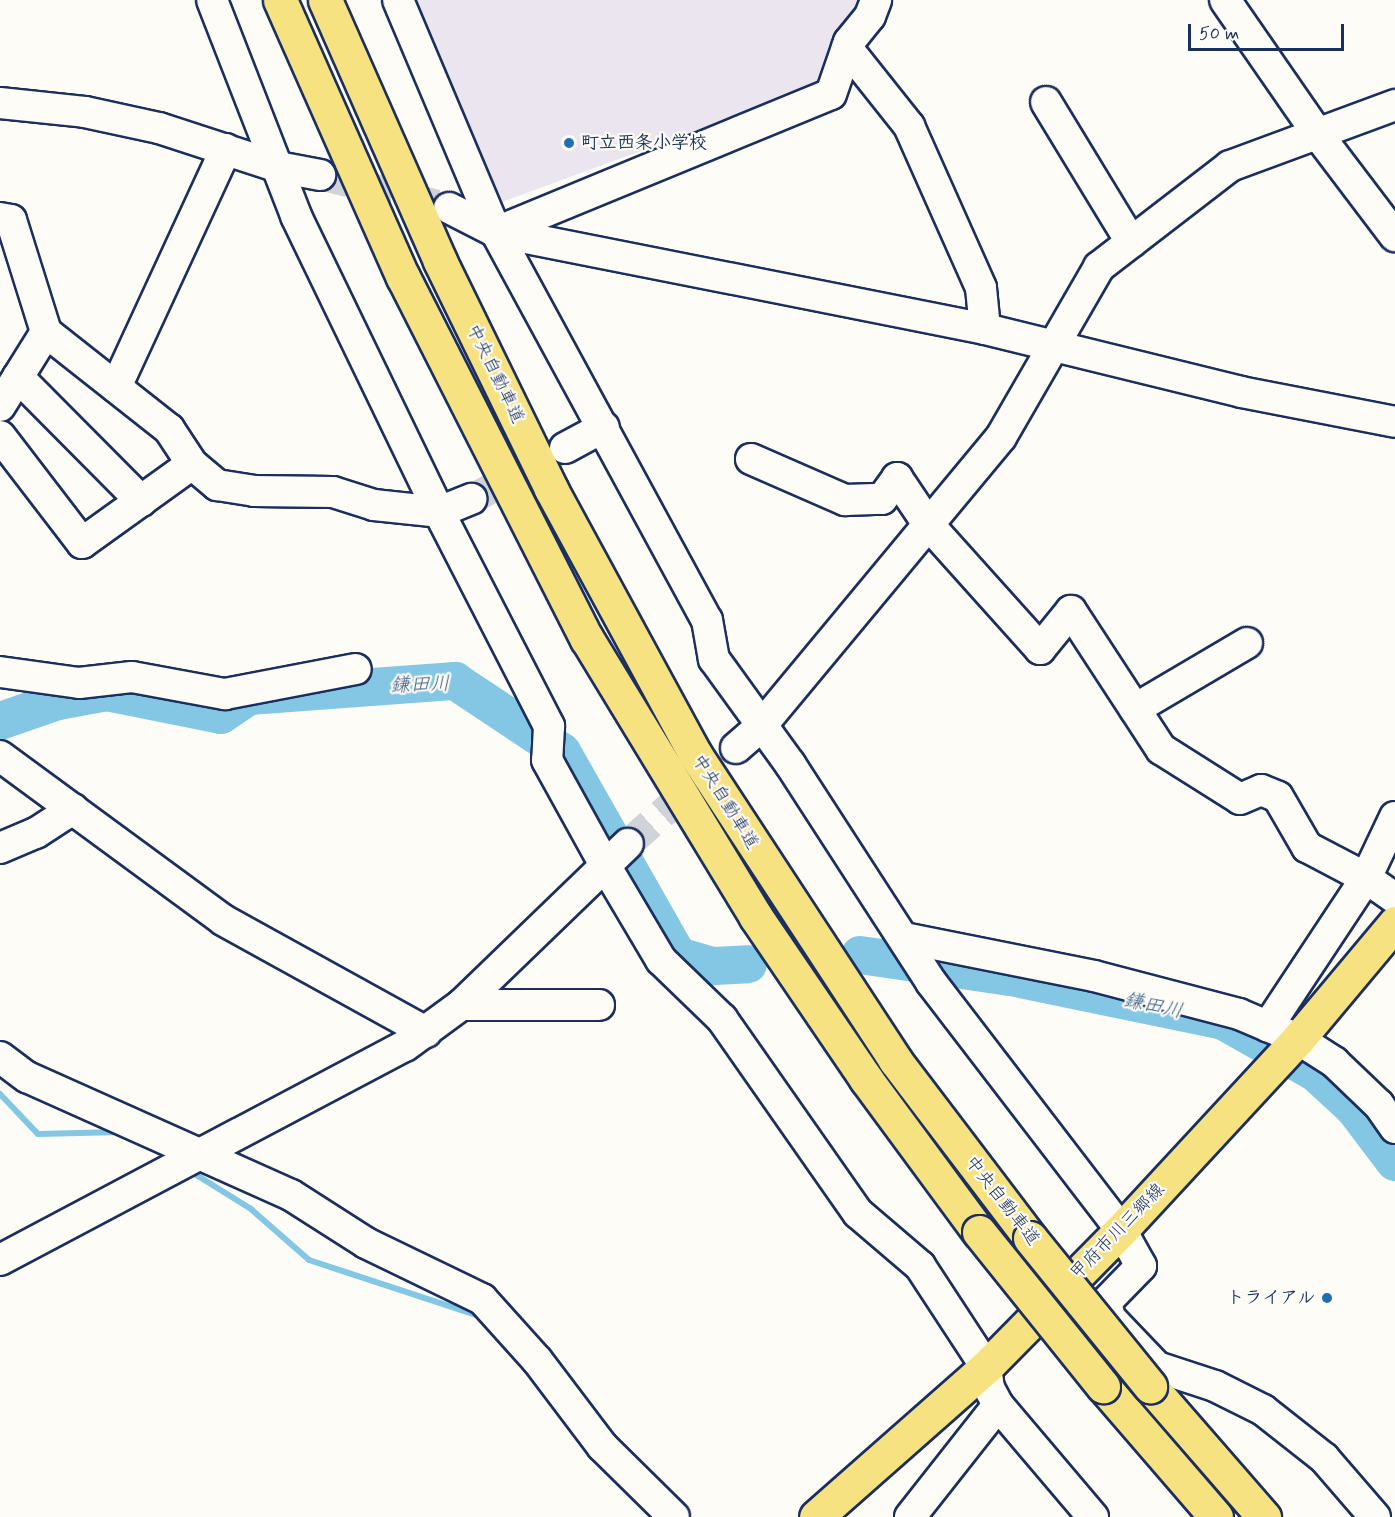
<!DOCTYPE html>
<meta charset="utf-8">
<style>
body{margin:0}
#map{position:relative;width:1395px;height:1517px;overflow:hidden;background:#fdfcf7;font-family:Mynerve,"Klee One",sans-serif}
div>[style]{position:absolute}
.built>*{inset:0;background:#ebe5ef}
.stream>*{height:6px;margin:-3px;padding:0 3px;transform-origin:3px;border-radius:3px;background:#83c7e4}
.river>*{height:38px;margin:-19px;padding:0 19px;transform-origin:19px;border-radius:19px;background:#83c7e4}
.minor-tunnel>*{height:30px;margin-top:-15px;transform-origin:0;background:repeating-linear-gradient(90deg,#d0d3d8 0 30px,transparent 0 45px)}
.roads{filter:drop-shadow(2px 0 #1b2f5e) drop-shadow(-2px 0 #1b2f5e) drop-shadow(0 2px #1b2f5e) drop-shadow(0 -2px #1b2f5e)}
.minor>*{height:30px;margin:-15px;padding:0 15px;transform-origin:15px;border-radius:15px;background:#fdfcf7}
.major>*{height:33px;margin:-16.5px;padding:0 16.5px;transform-origin:16.5px;border-radius:16.5px;background:#f7e281}
.highway>*{height:33px;margin:-16.5px;padding:0 16.5px;transform-origin:16.5px;border-radius:16.5px;background:#f7e281}
.bridges{filter:drop-shadow(2px 0 #1b2f5e) drop-shadow(-2px 0 #1b2f5e) drop-shadow(0 2px #1b2f5e) drop-shadow(0 -2px #1b2f5e)}
.highway-bridge>*{height:33px;margin:-16.5px;padding:0 16.5px;transform-origin:16.5px;border-radius:16.5px;background:#f7e281}
.dots>*{width:16px;height:16px;translate:-50% -50%;box-sizing:border-box;border:3px solid #fdfcf7;border-radius:50%}
span{translate:-50% -50%;white-space:nowrap;text-align:center;line-height:1.15;-webkit-text-stroke:4.5px #fdfcf7;paint-order:stroke}
.poi-label{font-size:18px;color:#1b2f5e;font-weight:700}
.left{translate:0 -50%;text-align:left}
.right{translate:-100% -50%;text-align:right}
.street-label{font-size:18px;color:#1b2f5e}
.water-label{font-size:20px;color:#3a5d86;font-style:italic}
.scale{position:absolute;left:1188px;top:24px;width:156px;height:27px;box-sizing:border-box;border:3px solid #1b2f5e;border-top:0;padding-left:8px;font-size:18px;line-height:21px;white-space:nowrap;color:#1b2f5e;-webkit-text-stroke:4px #fdfcf7;paint-order:stroke}
</style>
<div id="map">
<div class="built">
<i style="clip-path:polygon(416px 0,859px 0,862px 10px,823px 84px,502px 202px)"></i>
</div>
<div class="stream">
<i style="left:0;top:1094px;width:55px;rotate:46.5deg"></i>
<i style="left:38px;top:1134px;width:82px;rotate:-1.4deg"></i>
<i style="left:190px;top:1171px;width:72px;rotate:31.9deg"></i>
<i style="left:251px;top:1209px;width:77px;rotate:41.3deg"></i>
<i style="left:309px;top:1260px;width:182px;rotate:18.2deg"></i>
</div>
<div class="river">
<i style="left:0;top:721px;width:61px;rotate:-19deg"></i>
<i style="left:58px;top:701px;width:50px;rotate:-10.4deg"></i>
<i style="left:107px;top:692px;width:116px;rotate:11.4deg"></i>
<i style="left:221px;top:715px;width:34px;rotate:-34deg"></i>
<i style="left:249px;top:696px;width:207px;rotate:-4.2deg"></i>
<i style="left:455px;top:681px;width:128px;rotate:33.6deg"></i>
<i style="left:562px;top:752px;width:235px;rotate:60.4deg"></i>
<i style="left:678px;top:956px;width:37px;rotate:16deg"></i>
<i style="left:714px;top:966px;width:34px;rotate:-3deg"></i>
<i style="left:860px;top:955px;width:153px;rotate:8.3deg"></i>
<i style="left:1011px;top:977px;width:217px;rotate:11.7deg"></i>
<i style="left:1223px;top:1021px;width:107px;rotate:29.2deg"></i>
<i style="left:1316px;top:1073px;width:52px;rotate:42.6deg"></i>
<i style="left:1354px;top:1108px;width:68px;rotate:52.8deg"></i>
</div>
<div class="minor-tunnel">
<i style="left:320px;top:175px;width:133px;rotate:14.3deg"></i>
<i style="left:472px;top:499px;width:99px;rotate:-28.9deg"></i>
<i style="left:628px;top:844px;width:144px;rotate:-41.6deg"></i>
</div>
<div class="roads">
<div class="minor">
<i style="left:212px;top:0;width:232px;rotate:68.7deg"></i>
<i style="left:296px;top:216px;width:329px;rotate:64.2deg"></i>
<i style="left:439px;top:512px;width:241px;rotate:62.8deg"></i>
<i style="left:549px;top:726px;width:34px;rotate:93deg"></i>
<i style="left:547px;top:760px;width:122px;rotate:61.1deg"></i>
<i style="left:606px;top:867px;width:108px;rotate:59.4deg"></i>
<i style="left:661px;top:960px;width:85px;rotate:44deg"></i>
<i style="left:722px;top:1019px;width:237px;rotate:55deg"></i>
<i style="left:858px;top:1213px;width:82px;rotate:40.5deg"></i>
<i style="left:920px;top:1266px;width:121px;rotate:56.8deg"></i>
<i style="left:986px;top:1367px;width:21px;rotate:82deg"></i>
<i style="left:989px;top:1388px;width:19px;rotate:62deg"></i>
<i style="left:998px;top:1405px;width:147px;rotate:49.7deg"></i>
<i style="left:398px;top:0;width:252px;rotate:67.1deg"></i>
<i style="left:496px;top:232px;width:442px;rotate:61.5deg"></i>
<i style="left:707px;top:620px;width:40px;rotate:80deg"></i>
<i style="left:714px;top:659px;width:130px;rotate:54.1deg"></i>
<i style="left:790px;top:764px;width:260px;rotate:57.1deg"></i>
<i style="left:931px;top:982px;width:312px;rotate:52.5deg"></i>
<i style="left:1121px;top:1230px;width:41px;rotate:60.9deg"></i>
<i style="left:1141px;top:1266px;width:50px;rotate:134.2deg"></i>
<i style="left:1106px;top:1302px;width:16px;rotate:76deg"></i>
<i style="left:1110px;top:1318px;width:68px;rotate:46.2deg"></i>
<i style="left:1157px;top:1367px;width:61px;rotate:18.1deg"></i>
<i style="left:1215px;top:1386px;width:54px;rotate:26.6deg"></i>
<i style="left:1263px;top:1410px;width:78px;rotate:38.2deg"></i>
<i style="left:1324px;top:1458px;width:78px;rotate:49.2deg"></i>
<i style="left:1225px;top:0;width:165px;rotate:55.3deg"></i>
<i style="left:1319px;top:136px;width:126px;rotate:52.8deg"></i>
<i style="left:847px;top:48px;width:100px;rotate:51.5deg"></i>
<i style="left:909px;top:126px;width:177px;rotate:66deg"></i>
<i style="left:981px;top:288px;width:41px;rotate:84.4deg"></i>
<i style="left:1046px;top:102px;width:164px;rotate:58.7deg"></i>
<i style="left:0;top:103px;width:85px;rotate:6deg"></i>
<i style="left:85px;top:112px;width:76px;rotate:12.2deg"></i>
<i style="left:159px;top:128px;width:125px;rotate:18.1deg"></i>
<i style="left:278px;top:167px;width:43px;rotate:10.8deg"></i>
<i style="left:449px;top:208px;width:53px;rotate:27.1deg"></i>
<i style="left:496px;top:232px;width:499px;rotate:11.2deg"></i>
<i style="left:985px;top:329px;width:264px;rotate:13.8deg"></i>
<i style="left:1241px;top:392px;width:157px;rotate:11deg"></i>
<i style="left:0;top:218px;width:11px;rotate:10deg"></i>
<i style="left:11px;top:220px;width:117px;rotate:72.6deg"></i>
<i style="left:46px;top:332px;width:157px;rotate:38.3deg"></i>
<i style="left:169px;top:429px;width:42px;rotate:56.7deg"></i>
<i style="left:192px;top:464px;width:33px;rotate:40deg"></i>
<i style="left:217px;top:485px;width:37px;rotate:9deg"></i>
<i style="left:254px;top:491px;width:79px;rotate:0.7deg"></i>
<i style="left:333px;top:492px;width:43px;rotate:17.6deg"></i>
<i style="left:374px;top:505px;width:65px;rotate:6.1deg"></i>
<i style="left:439px;top:512px;width:35px;rotate:-22deg"></i>
<i style="left:496px;top:232px;width:362px;rotate:-22.4deg"></i>
<i style="left:831px;top:94px;width:55px;rotate:-70.9deg"></i>
<i style="left:849px;top:42px;width:33px;rotate:-51deg"></i>
<i style="left:870px;top:16px;width:17px;rotate:-69deg"></i>
<i style="left:18px;top:377px;width:175px;rotate:45.2deg"></i>
<i style="left:116px;top:387px;width:262px;rotate:-65.2deg"></i>
<i style="left:0;top:406px;width:87px;rotate:-58.1deg"></i>
<i style="left:0;top:436px;width:135px;rotate:52.5deg"></i>
<i style="left:82px;top:543px;width:135px;rotate:-35.7deg"></i>
<i style="left:565px;top:448px;width:44px;rotate:-28.3deg"></i>
<i style="left:751px;top:459px;width:103px;rotate:23.6deg"></i>
<i style="left:845px;top:500px;width:37px;rotate:-2deg"></i>
<i style="left:882px;top:499px;width:26px;rotate:-54deg"></i>
<i style="left:897px;top:478px;width:55px;rotate:56deg"></i>
<i style="left:928px;top:524px;width:168px;rotate:48.1deg"></i>
<i style="left:1040px;top:649px;width:49px;rotate:-50.8deg"></i>
<i style="left:1071px;top:611px;width:165px;rotate:56.9deg"></i>
<i style="left:1161px;top:749px;width:93px;rotate:32.3deg"></i>
<i style="left:1240px;top:799px;width:23px;rotate:-23deg"></i>
<i style="left:1261px;top:790px;width:18px;rotate:22deg"></i>
<i style="left:1278px;top:797px;width:58px;rotate:59.9deg"></i>
<i style="left:1307px;top:847px;width:67px;rotate:27.7deg"></i>
<i style="left:1366px;top:878px;width:178px;rotate:123.5deg"></i>
<i style="left:0;top:672px;width:80px;rotate:7.9deg"></i>
<i style="left:79px;top:683px;width:53px;rotate:-6.5deg"></i>
<i style="left:132px;top:677px;width:95px;rotate:10.4deg"></i>
<i style="left:225px;top:694px;width:133px;rotate:-10.8deg"></i>
<i style="left:1135px;top:709px;width:130px;rotate:-30.5deg"></i>
<i style="left:736px;top:748px;width:35px;rotate:-41deg"></i>
<i style="left:762px;top:725px;width:374px;rotate:-50.3deg"></i>
<i style="left:1001px;top:437px;width:196px;rotate:-60deg"></i>
<i style="left:1099px;top:267px;width:165px;rotate:-37.6deg"></i>
<i style="left:1230px;top:166px;width:176px;rotate:-20.3deg"></i>
<i style="left:0;top:756px;width:277px;rotate:36.3deg"></i>
<i style="left:223px;top:920px;width:232px;rotate:28.9deg"></i>
<i style="left:1395px;top:817px;width:68px;rotate:115.4deg"></i>
<i style="left:1366px;top:878px;width:35px;rotate:35deg"></i>
<i style="left:0;top:848px;width:39px;rotate:-23deg"></i>
<i style="left:36px;top:833px;width:44px;rotate:-33deg"></i>
<i style="left:904px;top:938px;width:194px;rotate:11.3deg"></i>
<i style="left:1094px;top:976px;width:150px;rotate:14.7deg"></i>
<i style="left:1239px;top:1014px;width:64px;rotate:23deg"></i>
<i style="left:1298px;top:1039px;width:43px;rotate:32.6deg"></i>
<i style="left:1334px;top:1062px;width:62px;rotate:43.7deg"></i>
<i style="left:1379px;top:1105px;width:28px;rotate:55deg"></i>
<i style="left:461px;top:1005px;width:138px"></i>
<i style="left:0;top:1057px;width:34px;rotate:37deg"></i>
<i style="left:27px;top:1077px;width:289px;rotate:24.1deg"></i>
<i style="left:291px;top:1195px;width:89px;rotate:32.6deg"></i>
<i style="left:366px;top:1243px;width:129px;rotate:25.8deg"></i>
<i style="left:482px;top:1299px;width:82px;rotate:48deg"></i>
<i style="left:537px;top:1360px;width:108px;rotate:52.9deg"></i>
<i style="left:602px;top:1446px;width:101px;rotate:44.6deg"></i>
<i style="left:0;top:1260px;width:458px;rotate:-27.9deg"></i>
<i style="left:405px;top:1046px;width:69px;rotate:-36.2deg"></i>
<i style="left:461px;top:1005px;width:232px;rotate:-44deg"></i>
<i style="left:910px;top:1517px;width:142px;rotate:-51.8deg"></i>
</div>
<div class="major">
<i style="left:816px;top:1517px;width:227px;rotate:-41.4deg"></i>
<i style="left:986px;top:1367px;width:192px;rotate:-45.4deg"></i>
<i style="left:1121px;top:1230px;width:260px;rotate:-47.2deg"></i>
<i style="left:1298px;top:1039px;width:151px;rotate:-50.1deg"></i>
</div>
<div class="highway">
<i style="left:280px;top:0;width:303px;rotate:66.1deg"></i>
<i style="left:403px;top:277px;width:406px;rotate:63.1deg"></i>
<i style="left:587px;top:639px;width:325px;rotate:58.7deg"></i>
<i style="left:756px;top:917px;width:196px;rotate:55.8deg"></i>
<i style="left:866px;top:1079px;width:190px;rotate:53.6deg"></i>
<i style="left:325px;top:0;width:285px;rotate:66.2deg"></i>
<i style="left:440px;top:261px;width:254px;rotate:64deg"></i>
<i style="left:551px;top:489px;width:302px;rotate:61.5deg"></i>
<i style="left:695px;top:754px;width:366px;rotate:56.8deg"></i>
<i style="left:895px;top:1060px;width:223px;rotate:52.8deg"></i>
<i style="left:1103px;top:1386px;width:173px;rotate:49.2deg"></i>
<i style="left:1150px;top:1386px;width:174px;rotate:49deg"></i>
</div>
</div>
<div class="bridges">
<div class="highway-bridge">
<i style="left:979px;top:1232px;width:198px;rotate:51.2deg"></i>
<i style="left:1030px;top:1238px;width:191px;rotate:51deg"></i>
</div>
</div>
<div class="dots">
<i style="left:569px;top:143px;background:#1f6fb2"></i>
<i style="left:1327px;top:1298px;background:#1f6fb2"></i>
</div>
<div class="poi-label">
<span class="left" style="left:581px;top:143px">町立西条小学校</span>
<span class="right" style="left:1315px;top:1298px">トライアル</span>
</div>
<div class="street-label">
<span style="left:495px;top:374px;rotate:64deg">中央自動車道</span>
<span style="left:725px;top:802px;rotate:58deg">中央自動車道</span>
<span style="left:1002px;top:1201px;rotate:52deg">中央自動車道</span>
<span style="left:1118px;top:1232px;rotate:-46deg">甲府市川三郷線</span>
</div>
<div class="water-label">
<span style="left:420px;top:685px;rotate:-2deg">鎌田川</span>
<span style="left:1153px;top:1006px;rotate:12deg">鎌田川</span>
</div>
<div class="scale">50 m</div>
</div>
